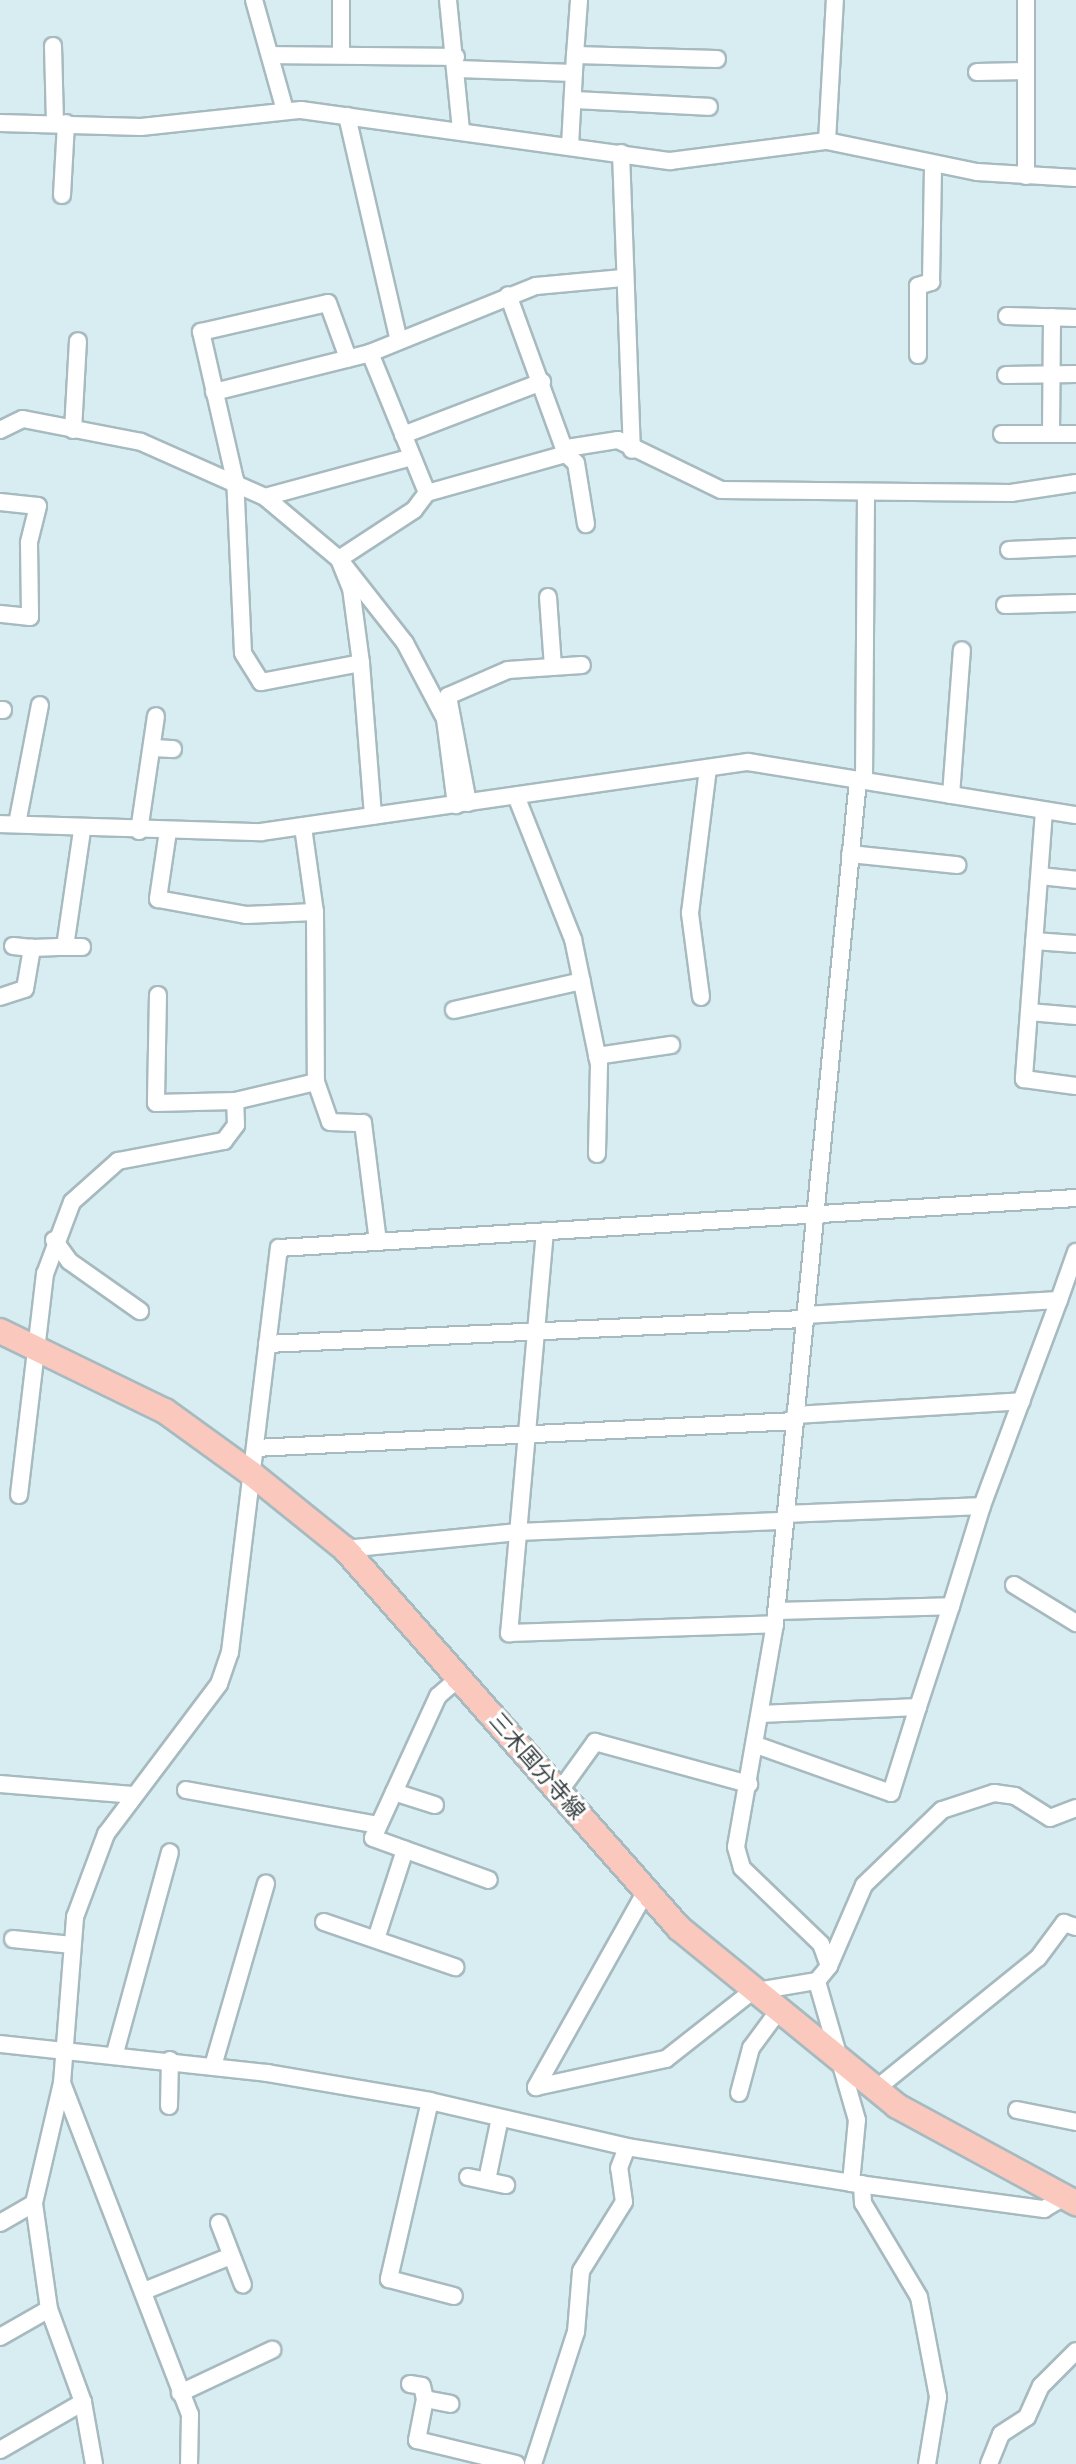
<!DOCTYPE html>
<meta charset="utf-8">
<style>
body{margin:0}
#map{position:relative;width:1076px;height:2464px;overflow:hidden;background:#d8edf2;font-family:Roboto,"Noto Sans JP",sans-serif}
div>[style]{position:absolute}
.roads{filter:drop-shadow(2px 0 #a6babf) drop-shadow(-2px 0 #a6babf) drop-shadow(0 2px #a6babf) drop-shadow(0 -2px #a6babf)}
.street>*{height:16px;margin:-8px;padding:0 8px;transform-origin:8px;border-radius:8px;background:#fff}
.primary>*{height:24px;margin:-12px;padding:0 12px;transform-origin:12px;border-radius:12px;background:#fac8bd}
span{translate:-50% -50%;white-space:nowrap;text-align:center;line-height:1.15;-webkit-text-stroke:6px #fff;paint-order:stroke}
.street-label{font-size:22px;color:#353d3f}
</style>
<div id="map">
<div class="roads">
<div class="street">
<i style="left:254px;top:0;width:114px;rotate:74.3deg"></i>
<i style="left:341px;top:0;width:54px;rotate:90deg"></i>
<i style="left:448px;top:0;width:132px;rotate:84.3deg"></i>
<i style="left:1026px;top:0;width:176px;rotate:90deg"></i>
<i style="left:53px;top:46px;width:77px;rotate:88.5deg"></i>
<i style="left:270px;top:55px;width:186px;rotate:0.6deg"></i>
<i style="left:575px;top:55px;width:55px;rotate:-85.8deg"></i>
<i style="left:457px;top:69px;width:117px;rotate:2deg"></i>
<i style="left:977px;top:72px;width:49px;rotate:-1.2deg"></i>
<i style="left:573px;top:100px;width:136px;rotate:2.9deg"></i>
<i style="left:347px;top:116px;width:227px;rotate:77deg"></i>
<i style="left:0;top:123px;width:141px;rotate:1.6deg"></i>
<i style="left:141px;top:127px;width:161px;rotate:-6.1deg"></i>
<i style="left:301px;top:110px;width:373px;rotate:7.9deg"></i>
<i style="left:670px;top:161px;width:158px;rotate:-7.3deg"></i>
<i style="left:827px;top:141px;width:153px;rotate:11.7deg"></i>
<i style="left:977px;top:172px;width:99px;rotate:3.5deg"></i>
<i style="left:827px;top:141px;width:141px;rotate:-86.8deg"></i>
<i style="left:570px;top:146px;width:91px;rotate:-86.9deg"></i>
<i style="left:575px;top:55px;width:142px;rotate:1.6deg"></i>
<i style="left:621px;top:153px;width:297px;rotate:87.9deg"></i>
<i style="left:62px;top:195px;width:72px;rotate:-86.8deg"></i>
<i style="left:1007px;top:316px;width:69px;rotate:1.7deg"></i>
<i style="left:370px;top:353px;width:151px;rotate:67.8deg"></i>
<i style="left:427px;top:493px;width:144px;rotate:-15.7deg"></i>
<i style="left:566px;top:454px;width:169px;rotate:-110deg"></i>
<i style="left:918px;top:355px;width:69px;rotate:-90deg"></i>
<i style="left:918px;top:286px;width:14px;rotate:-17deg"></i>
<i style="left:931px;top:282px;width:117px;rotate:-89deg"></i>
<i style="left:1006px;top:375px;width:70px;rotate:-0.8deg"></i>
<i style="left:214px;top:392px;width:161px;rotate:-14deg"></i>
<i style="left:370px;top:353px;width:179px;rotate:-22deg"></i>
<i style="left:536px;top:286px;width:87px;rotate:-5.3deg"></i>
<i style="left:0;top:430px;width:25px;rotate:-26deg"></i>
<i style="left:23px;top:419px;width:120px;rotate:11deg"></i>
<i style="left:141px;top:442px;width:136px;rotate:23.9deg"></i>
<i style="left:265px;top:497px;width:97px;rotate:40deg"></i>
<i style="left:339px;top:559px;width:107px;rotate:51.8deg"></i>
<i style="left:405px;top:643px;width:86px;rotate:62.2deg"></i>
<i style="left:445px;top:719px;width:87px;rotate:82.7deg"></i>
<i style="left:73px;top:430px;width:89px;rotate:-86.8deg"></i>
<i style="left:1002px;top:434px;width:74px"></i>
<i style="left:1051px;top:434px;width:117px;rotate:-89.5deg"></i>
<i style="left:403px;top:435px;width:149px;rotate:-20.9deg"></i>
<i style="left:567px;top:448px;width:52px;rotate:-8.9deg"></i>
<i style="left:618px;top:440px;width:114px;rotate:25.9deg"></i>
<i style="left:721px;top:490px;width:290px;rotate:0.6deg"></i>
<i style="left:1011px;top:493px;width:66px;rotate:-8.7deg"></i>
<i style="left:566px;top:454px;width:13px;rotate:42deg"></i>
<i style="left:576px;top:463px;width:62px;rotate:80.7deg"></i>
<i style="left:265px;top:497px;width:152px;rotate:-15.2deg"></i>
<i style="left:0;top:502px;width:38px;rotate:6deg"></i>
<i style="left:38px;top:506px;width:38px;rotate:104deg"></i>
<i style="left:29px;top:543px;width:74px;rotate:89.2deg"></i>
<i style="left:30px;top:617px;width:30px;rotate:-174deg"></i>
<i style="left:1009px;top:550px;width:67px;rotate:-2.6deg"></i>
<i style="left:339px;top:559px;width:31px;rotate:68deg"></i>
<i style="left:351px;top:588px;width:76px;rotate:82.4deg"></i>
<i style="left:361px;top:663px;width:102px;rotate:169.2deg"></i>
<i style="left:261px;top:682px;width:34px;rotate:-122deg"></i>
<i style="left:243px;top:653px;width:173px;rotate:-92.6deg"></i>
<i style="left:235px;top:480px;width:152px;rotate:-102.9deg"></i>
<i style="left:201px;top:332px;width:130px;rotate:-12.9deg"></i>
<i style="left:328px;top:303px;width:59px;rotate:70deg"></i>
<i style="left:339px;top:559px;width:90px;rotate:-33.2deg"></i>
<i style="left:414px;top:510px;width:21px;rotate:-53deg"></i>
<i style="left:548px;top:597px;width:70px;rotate:85.9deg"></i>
<i style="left:1005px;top:605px;width:71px;rotate:-1.6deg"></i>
<i style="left:361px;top:663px;width:153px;rotate:85.5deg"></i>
<i style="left:0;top:710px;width:3px"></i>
<i style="left:152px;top:748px;width:21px;rotate:3deg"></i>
<i style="left:864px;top:781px;width:289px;rotate:-89.6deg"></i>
<i style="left:951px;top:795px;width:145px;rotate:-85.7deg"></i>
<i style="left:516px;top:796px;width:154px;rotate:68.3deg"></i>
<i style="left:573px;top:939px;width:128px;rotate:78.3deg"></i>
<i style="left:599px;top:1064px;width:90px;rotate:91.3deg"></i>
<i style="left:468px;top:803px;width:109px;rotate:-100.6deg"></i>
<i style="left:448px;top:696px;width:65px;rotate:-23.4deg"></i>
<i style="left:508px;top:670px;width:74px;rotate:-3.9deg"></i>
<i style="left:1044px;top:811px;width:269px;rotate:94.3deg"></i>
<i style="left:1024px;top:1079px;width:52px;rotate:7.7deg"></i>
<i style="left:0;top:824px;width:261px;rotate:1.8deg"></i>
<i style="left:261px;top:832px;width:492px;rotate:-8.2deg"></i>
<i style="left:748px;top:762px;width:332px;rotate:9.2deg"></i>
<i style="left:17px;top:824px;width:121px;rotate:-79.1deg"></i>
<i style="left:303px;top:827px;width:86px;rotate:82deg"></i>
<i style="left:315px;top:912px;width:170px;rotate:89.7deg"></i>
<i style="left:139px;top:831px;width:116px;rotate:-81.6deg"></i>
<i style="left:168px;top:831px;width:69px;rotate:98.4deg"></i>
<i style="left:158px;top:899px;width:89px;rotate:10.3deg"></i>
<i style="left:246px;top:915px;width:69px;rotate:-2.5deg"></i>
<i style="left:850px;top:854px;width:108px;rotate:5.9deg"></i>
<i style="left:1040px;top:876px;width:36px;rotate:6deg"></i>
<i style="left:1034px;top:941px;width:42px;rotate:4.1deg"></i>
<i style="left:13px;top:946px;width:19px;rotate:6deg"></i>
<i style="left:65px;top:947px;width:17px"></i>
<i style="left:158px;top:995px;width:108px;rotate:91.1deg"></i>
<i style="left:156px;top:1103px;width:79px;rotate:-1.5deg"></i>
<i style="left:235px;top:1101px;width:83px;rotate:-13.2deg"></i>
<i style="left:316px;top:1082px;width:42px;rotate:70.7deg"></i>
<i style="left:330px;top:1122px;width:33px;rotate:2deg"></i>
<i style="left:363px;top:1123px;width:119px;rotate:82.8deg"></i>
<i style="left:0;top:997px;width:26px;rotate:-18deg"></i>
<i style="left:25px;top:989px;width:42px;rotate:-80.3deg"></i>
<i style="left:32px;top:948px;width:33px;rotate:-2deg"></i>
<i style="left:65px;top:947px;width:118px;rotate:-81.7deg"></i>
<i style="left:701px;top:997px;width:85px;rotate:-97.5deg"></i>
<i style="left:690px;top:913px;width:146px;rotate:-82.9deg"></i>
<i style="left:454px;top:1010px;width:131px;rotate:-12.8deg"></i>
<i style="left:1029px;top:1012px;width:47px;rotate:4.9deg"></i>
<i style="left:597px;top:1056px;width:75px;rotate:-8.5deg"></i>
<i style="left:545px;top:1231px;width:404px;rotate:95.1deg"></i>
<i style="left:509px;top:1633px;width:266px;rotate:-1.9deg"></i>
<i style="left:54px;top:1240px;width:26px;rotate:54deg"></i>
<i style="left:69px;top:1261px;width:87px;rotate:35.2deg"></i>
<i style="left:1059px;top:1300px;width:51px;rotate:-70.5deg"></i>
<i style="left:805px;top:1315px;width:254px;rotate:-3.4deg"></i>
<i style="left:1059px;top:1300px;width:220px;rotate:110.5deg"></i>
<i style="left:267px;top:1344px;width:538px;rotate:-2.67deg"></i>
<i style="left:795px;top:1415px;width:227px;rotate:-3.5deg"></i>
<i style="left:255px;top:1448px;width:541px;rotate:-2.86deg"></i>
<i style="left:19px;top:1495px;width:223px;rotate:-83.3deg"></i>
<i style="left:45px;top:1274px;width:77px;rotate:-69.4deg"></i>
<i style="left:72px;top:1202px;width:62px;rotate:-41.7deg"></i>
<i style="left:118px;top:1161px;width:108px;rotate:-10.7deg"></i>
<i style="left:224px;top:1141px;width:20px;rotate:-53deg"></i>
<i style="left:236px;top:1125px;width:24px;rotate:-92deg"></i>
<i style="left:786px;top:1514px;width:196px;rotate:-2.3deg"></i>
<i style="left:982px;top:1506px;width:105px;rotate:107.2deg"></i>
<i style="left:345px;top:1549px;width:174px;rotate:-5.6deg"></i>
<i style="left:518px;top:1532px;width:267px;rotate:-2.4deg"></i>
<i style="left:1014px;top:1585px;width:73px;rotate:31.5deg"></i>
<i style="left:776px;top:1611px;width:175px;rotate:-1.6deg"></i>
<i style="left:951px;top:1606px;width:106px;rotate:108.1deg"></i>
<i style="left:460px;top:1677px;width:29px;rotate:139deg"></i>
<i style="left:438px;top:1696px;width:156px;rotate:114.6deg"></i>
<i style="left:373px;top:1838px;width:123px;rotate:19.9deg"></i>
<i style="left:759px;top:1746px;width:140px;rotate:19.6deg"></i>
<i style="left:891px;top:1793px;width:90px;rotate:-72.6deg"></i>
<i style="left:918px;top:1707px;width:158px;rotate:177.5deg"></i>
<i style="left:0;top:1784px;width:133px;rotate:4.7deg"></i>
<i style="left:186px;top:1790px;width:196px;rotate:10.3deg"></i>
<i style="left:394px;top:1792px;width:43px;rotate:17.6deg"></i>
<i style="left:559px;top:1792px;width:62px;rotate:-54.2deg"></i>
<i style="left:595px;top:1742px;width:160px;rotate:15.3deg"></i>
<i style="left:646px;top:1891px;width:225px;rotate:119.3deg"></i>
<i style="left:536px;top:2087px;width:133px;rotate:-12.2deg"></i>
<i style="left:666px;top:2059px;width:108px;rotate:-38.2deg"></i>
<i style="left:751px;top:1992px;width:67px;rotate:-9.5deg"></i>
<i style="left:324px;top:1922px;width:139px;rotate:19deg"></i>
<i style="left:13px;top:1939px;width:59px;rotate:5.8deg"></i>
<i style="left:376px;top:1939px;width:94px;rotate:-72deg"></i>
<i style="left:829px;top:1966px;width:88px;rotate:-66.6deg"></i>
<i style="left:864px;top:1885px;width:108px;rotate:-43.9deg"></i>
<i style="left:942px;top:1810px;width:55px;rotate:-18.1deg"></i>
<i style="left:994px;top:1793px;width:21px;rotate:8deg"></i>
<i style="left:1015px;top:1796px;width:41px;rotate:32.2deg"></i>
<i style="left:1050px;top:1818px;width:28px;rotate:-21deg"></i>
<i style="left:0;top:2044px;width:269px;rotate:6.2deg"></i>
<i style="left:267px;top:2073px;width:165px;rotate:9.7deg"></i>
<i style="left:430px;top:2101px;width:202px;rotate:13.1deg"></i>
<i style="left:627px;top:2147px;width:227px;rotate:9.1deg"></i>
<i style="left:851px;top:2183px;width:195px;rotate:7.7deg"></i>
<i style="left:1044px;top:2209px;width:23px;rotate:-31deg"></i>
<i style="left:115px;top:2053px;width:208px;rotate:-74.7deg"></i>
<i style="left:213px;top:2066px;width:190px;rotate:-73.8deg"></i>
<i style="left:62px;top:2083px;width:355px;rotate:68.9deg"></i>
<i style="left:190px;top:2414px;width:50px;rotate:91.1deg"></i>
<i style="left:876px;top:2089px;width:208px;rotate:-39deg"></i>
<i style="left:1038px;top:1958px;width:44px;rotate:-53.4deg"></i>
<i style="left:1064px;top:1923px;width:13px;rotate:18deg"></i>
<i style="left:739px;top:2093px;width:47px;rotate:-75.1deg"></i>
<i style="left:751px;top:2048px;width:42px;rotate:-53.7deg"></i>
<i style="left:430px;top:2101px;width:183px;rotate:103deg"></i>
<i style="left:389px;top:2279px;width:67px;rotate:14.7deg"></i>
<i style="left:169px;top:2106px;width:46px;rotate:-88.8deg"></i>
<i style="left:1017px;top:2110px;width:60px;rotate:11.5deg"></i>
<i style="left:468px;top:2177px;width:39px;rotate:12deg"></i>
<i style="left:487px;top:2180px;width:63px;rotate:-78.2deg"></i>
<i style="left:851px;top:2183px;width:63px;rotate:-84.6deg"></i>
<i style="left:857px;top:2120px;width:145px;rotate:-106.1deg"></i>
<i style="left:817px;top:1981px;width:19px;rotate:-51deg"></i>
<i style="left:829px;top:1966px;width:23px;rotate:-110deg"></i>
<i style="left:821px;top:1944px;width:110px;rotate:-136.1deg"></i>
<i style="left:742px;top:1868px;width:22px;rotate:-106deg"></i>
<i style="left:736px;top:1847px;width:226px;rotate:-80.1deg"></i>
<i style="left:775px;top:1624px;width:848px;rotate:-84.38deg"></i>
<i style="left:862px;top:2184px;width:19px;rotate:87deg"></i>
<i style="left:863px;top:2203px;width:109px;rotate:59.2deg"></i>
<i style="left:919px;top:2297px;width:102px;rotate:79.2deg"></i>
<i style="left:938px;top:2397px;width:68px;rotate:99.3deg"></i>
<i style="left:0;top:2223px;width:39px;rotate:-30deg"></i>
<i style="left:219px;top:2223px;width:66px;rotate:68.8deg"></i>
<i style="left:144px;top:2291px;width:94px;rotate:-21.9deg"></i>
<i style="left:0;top:2337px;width:56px;rotate:-29.7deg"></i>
<i style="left:410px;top:2384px;width:12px;rotate:9deg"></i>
<i style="left:422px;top:2386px;width:13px;rotate:77deg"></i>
<i style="left:425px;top:2399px;width:42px;rotate:101deg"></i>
<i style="left:417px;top:2440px;width:102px;rotate:13.6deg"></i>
<i style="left:180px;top:2393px;width:102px;rotate:-25.1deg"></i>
<i style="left:425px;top:2399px;width:26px;rotate:11deg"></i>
<i style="left:0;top:2450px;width:96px;rotate:-30deg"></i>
<i style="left:94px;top:2464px;width:63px;rotate:-100.1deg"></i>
<i style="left:83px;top:2402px;width:99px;rotate:-110.1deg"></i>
<i style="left:49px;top:2309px;width:107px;rotate:-98.1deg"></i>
<i style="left:34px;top:2203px;width:123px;rotate:-76.9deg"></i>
<i style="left:62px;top:2083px;width:167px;rotate:-85.5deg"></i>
<i style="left:75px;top:1917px;width:89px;rotate:-69.5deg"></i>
<i style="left:106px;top:1834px;width:188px;rotate:-53deg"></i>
<i style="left:219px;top:1684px;width:34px;rotate:-71deg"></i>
<i style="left:230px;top:1652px;width:407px;rotate:-83.1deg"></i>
<i style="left:279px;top:1248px;width:799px;rotate:-3.59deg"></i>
<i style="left:533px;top:2464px;width:139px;rotate:-72deg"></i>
<i style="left:576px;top:2332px;width:61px;rotate:-85.3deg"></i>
<i style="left:581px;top:2271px;width:81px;rotate:-58.1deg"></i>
<i style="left:624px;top:2202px;width:34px;rotate:-98deg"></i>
<i style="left:619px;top:2168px;width:22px;rotate:-69deg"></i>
<i style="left:989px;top:2464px;width:32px;rotate:-68deg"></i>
<i style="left:1001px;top:2434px;width:31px;rotate:-33deg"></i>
<i style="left:1027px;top:2417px;width:34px;rotate:-66deg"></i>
<i style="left:1041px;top:2386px;width:49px;rotate:-45deg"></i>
</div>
<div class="primary">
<i style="left:0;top:1331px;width:183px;rotate:25.9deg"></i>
<i style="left:165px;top:1411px;width:107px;rotate:35.9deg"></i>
<i style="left:252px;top:1474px;width:119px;rotate:38.9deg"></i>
<i style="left:345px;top:1549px;width:505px;rotate:48.61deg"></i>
<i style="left:679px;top:1928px;width:281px;rotate:39.2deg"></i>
<i style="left:897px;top:2106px;width:204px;rotate:28.5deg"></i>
</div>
</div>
<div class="street-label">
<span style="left:537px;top:1766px;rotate:49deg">三木国分寺線</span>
</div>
</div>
